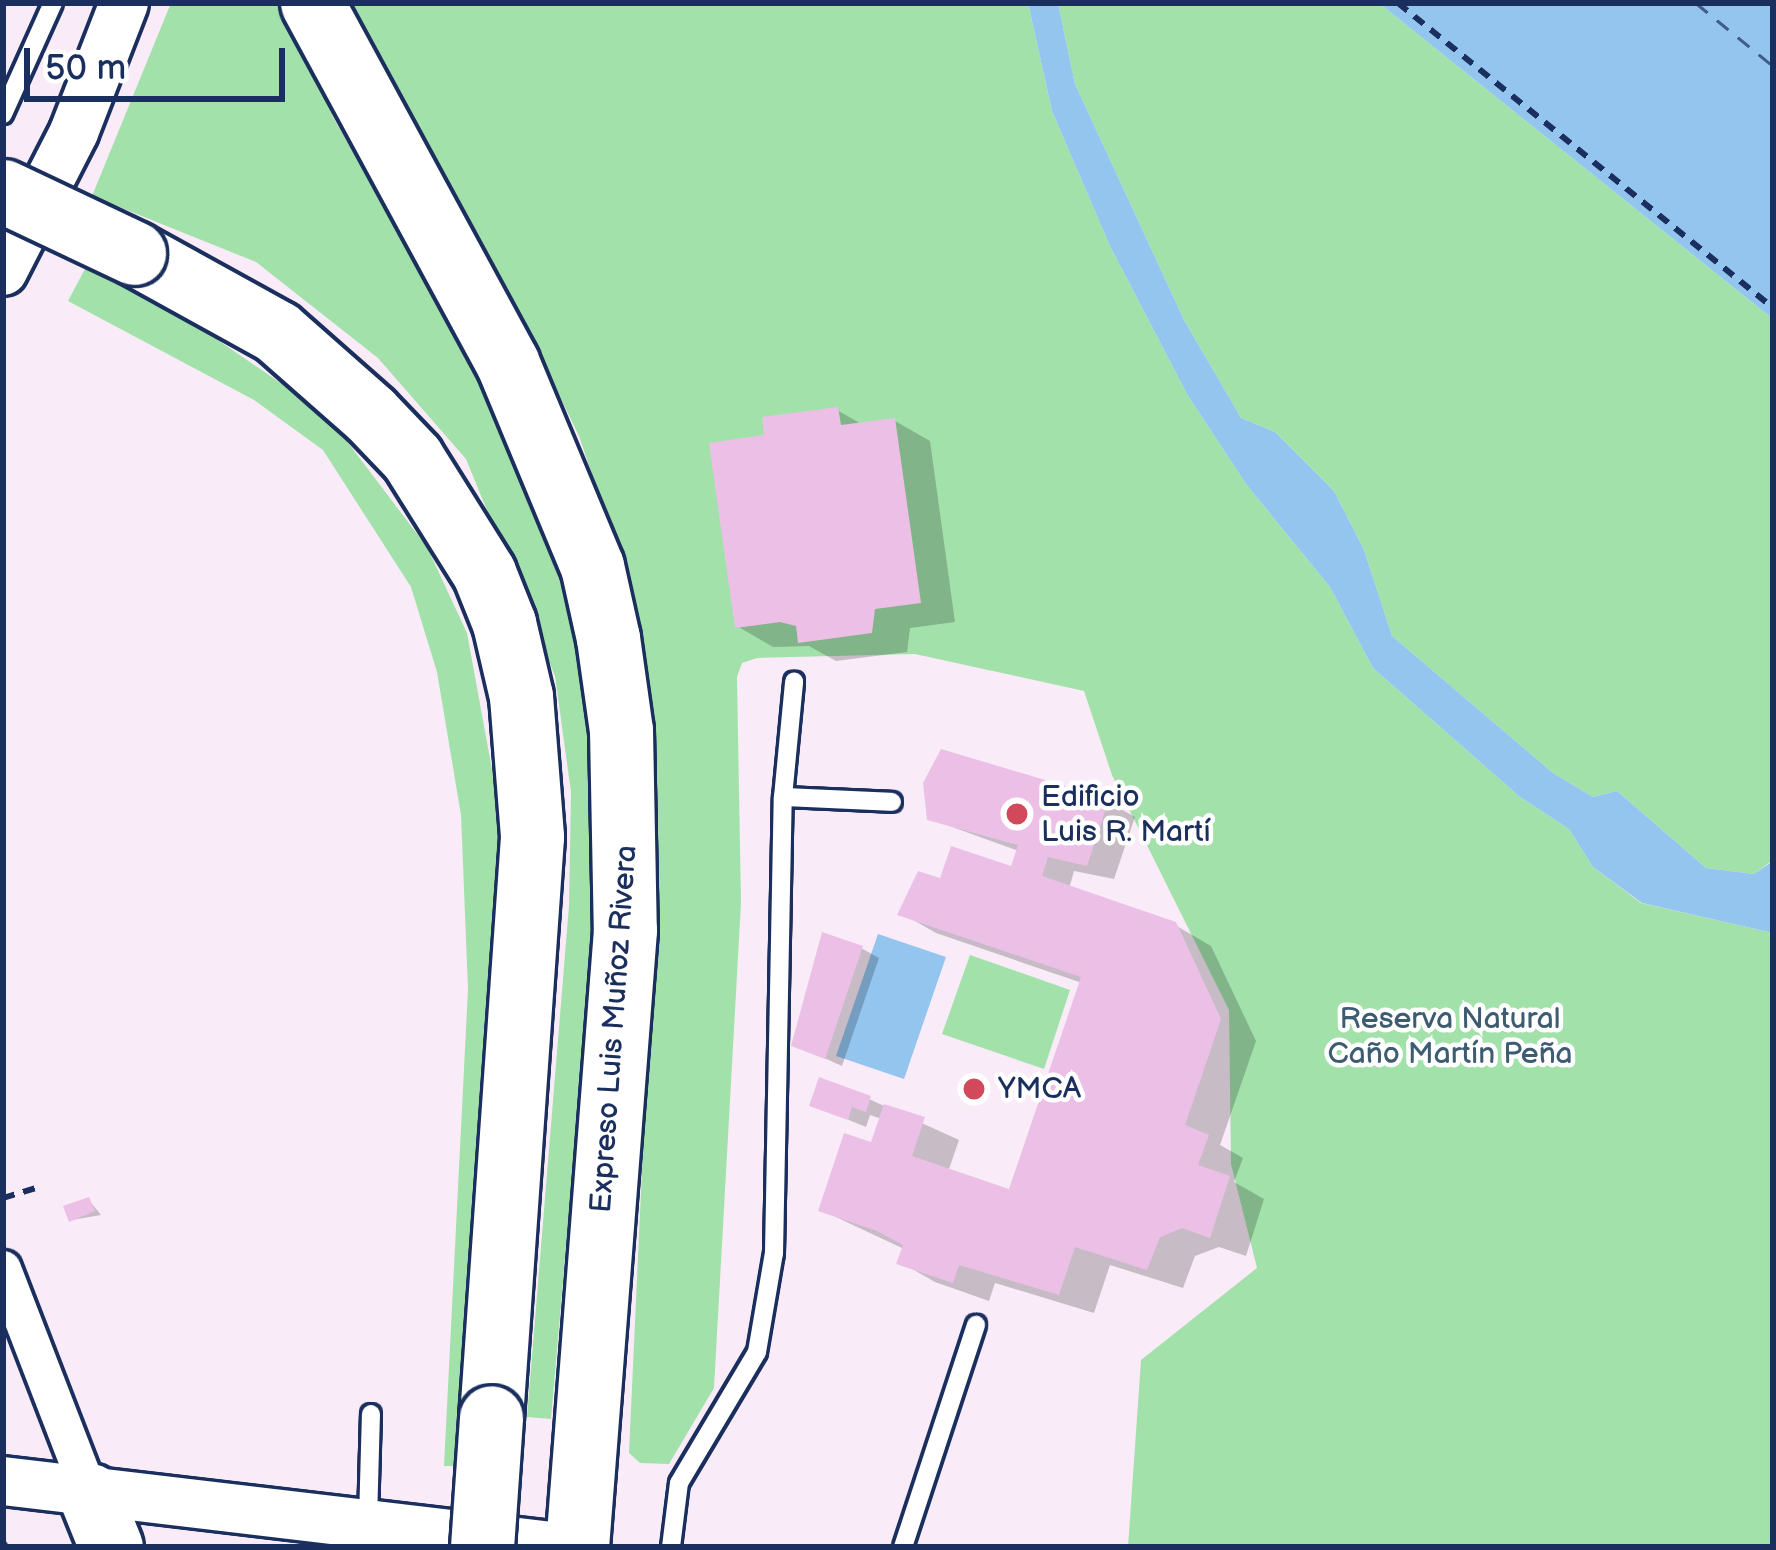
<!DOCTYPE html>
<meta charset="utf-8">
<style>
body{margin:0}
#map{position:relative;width:1776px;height:1550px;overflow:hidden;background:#f9ecf8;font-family:"Balsamiq Sans",sans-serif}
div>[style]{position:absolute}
.green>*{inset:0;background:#a2e1aa}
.water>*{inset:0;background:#93c5ef}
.shadow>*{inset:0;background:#0003}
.ferry>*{height:3px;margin-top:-1.5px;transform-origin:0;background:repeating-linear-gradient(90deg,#3f5c8a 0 15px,transparent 0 27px)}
.building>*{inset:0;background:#ecc0e6}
.path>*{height:6px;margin-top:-3px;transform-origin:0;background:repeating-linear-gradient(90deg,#1b2f5e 0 12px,transparent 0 21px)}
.roads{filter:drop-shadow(3px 0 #1b2f5e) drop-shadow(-3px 0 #1b2f5e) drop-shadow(0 3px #1b2f5e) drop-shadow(0 -3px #1b2f5e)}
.lane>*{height:18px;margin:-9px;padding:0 9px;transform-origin:9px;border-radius:9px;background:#fff}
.street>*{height:36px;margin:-18px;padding:0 18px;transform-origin:18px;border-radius:18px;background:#fff}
.secondary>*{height:48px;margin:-24px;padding:0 24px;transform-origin:24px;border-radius:24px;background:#fff}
.highway>*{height:63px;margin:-31.5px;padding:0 31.5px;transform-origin:31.5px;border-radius:31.5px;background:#fff}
.rail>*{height:9px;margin:-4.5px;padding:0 4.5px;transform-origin:4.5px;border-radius:4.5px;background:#1b2f5e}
.bridges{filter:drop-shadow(3px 0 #1b2f5e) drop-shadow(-3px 0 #1b2f5e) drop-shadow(0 3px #1b2f5e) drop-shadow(0 -3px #1b2f5e)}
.highway-bridge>*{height:63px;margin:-31.5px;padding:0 31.5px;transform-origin:31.5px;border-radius:31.5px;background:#fff}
.dots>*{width:33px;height:33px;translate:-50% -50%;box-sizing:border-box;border:6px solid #fff;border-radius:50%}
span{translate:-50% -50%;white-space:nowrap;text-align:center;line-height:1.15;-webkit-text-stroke:9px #fff;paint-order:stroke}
.poi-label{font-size:30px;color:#1b2f5e}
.left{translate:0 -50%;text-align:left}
.park-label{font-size:30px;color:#3d5c71}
.street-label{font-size:30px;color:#1b2f5e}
.frame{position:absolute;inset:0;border:6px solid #1b2f5e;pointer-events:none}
.scale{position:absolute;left:24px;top:48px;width:261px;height:54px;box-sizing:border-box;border:6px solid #1b2f5e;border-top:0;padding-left:15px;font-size:36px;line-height:42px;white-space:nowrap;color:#1b2f5e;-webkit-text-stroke:9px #fff;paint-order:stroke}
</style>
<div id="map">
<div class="green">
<i style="clip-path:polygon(171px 3px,282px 3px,333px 117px,505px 423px,569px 608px,592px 723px,594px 923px,551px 1419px,527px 1417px,569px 906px,571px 792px,555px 676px,466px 459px,378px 358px,256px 262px,92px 196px)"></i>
<i style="clip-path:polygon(342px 3px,1028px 3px,1052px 111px,1110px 246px,1187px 394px,1246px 484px,1330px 587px,1373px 668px,1520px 797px,1569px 829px,1593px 867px,1641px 903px,1773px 933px,1773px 1547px,1128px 1547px,1141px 1360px,1257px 1268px,1231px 1164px,1229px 1010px,1112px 775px,1084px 691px,915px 654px,757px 658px,742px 663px,737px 677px,741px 903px,714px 1388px,669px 1464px,640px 1463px,629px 1453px,653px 930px,623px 565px,579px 436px,533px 341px,389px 101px)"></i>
<i style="clip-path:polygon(1058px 3px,1379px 3px,1773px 319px,1773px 860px,1754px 874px,1706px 868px,1617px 791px,1593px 797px,1553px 773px,1392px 636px,1364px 550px,1334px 491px,1275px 432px,1241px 418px,1184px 320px,1075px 84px)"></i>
<i style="clip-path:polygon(87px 265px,170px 307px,327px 415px,427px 547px,467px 633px,504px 835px,465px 1466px,444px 1466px,468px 989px,461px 815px,437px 672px,411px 587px,323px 450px,254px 400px,68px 301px)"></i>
<i style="clip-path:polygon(970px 955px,1070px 990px,1044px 1069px,942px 1034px)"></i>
</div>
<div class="water">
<i style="clip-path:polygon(1028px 3px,1058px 3px,1075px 84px,1184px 320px,1241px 418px,1275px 432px,1334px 491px,1364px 550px,1392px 636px,1553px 773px,1593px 797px,1617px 791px,1706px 868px,1754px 874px,1773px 861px,1773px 933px,1642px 903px,1593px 867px,1569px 829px,1520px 797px,1373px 668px,1330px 587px,1246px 484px,1187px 394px,1110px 246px,1052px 111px)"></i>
<i style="clip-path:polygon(1379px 3px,1773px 3px,1773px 319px)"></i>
<i style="clip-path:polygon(878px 934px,946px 957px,904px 1079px,836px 1056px)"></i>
</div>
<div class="shadow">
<i style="clip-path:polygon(837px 410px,863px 425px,895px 421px,930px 441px,955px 622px,910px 628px,907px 652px,836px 661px,809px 646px,773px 647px,737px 626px,767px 438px)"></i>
<i style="clip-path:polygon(943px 753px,1108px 802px,1135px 817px,1114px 879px,1074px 871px,1069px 889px,1175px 925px,1211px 946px,1256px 1041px,1220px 1145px,1243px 1158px,1234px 1182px,1264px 1199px,1246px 1256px,1219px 1247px,1195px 1256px,1183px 1288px,1110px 1265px,1094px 1313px,995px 1283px,989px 1301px,935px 1282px,900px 1262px,904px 1249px,821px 1210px,873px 1145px,882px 1119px,870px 1115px,866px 1127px,812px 1105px,869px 1099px,959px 1140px,948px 1172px,1011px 1193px,1082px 983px,936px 933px,901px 913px,942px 882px,1024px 874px,1019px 851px,930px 819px)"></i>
<i style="clip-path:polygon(861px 948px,879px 958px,842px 1066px,795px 1045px)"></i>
<i style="clip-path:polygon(89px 1200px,101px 1215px,72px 1220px)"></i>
</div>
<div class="ferry">
<i style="left:1696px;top:3px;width:99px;rotate:39.3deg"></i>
</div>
<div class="building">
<i style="clip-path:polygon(838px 407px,841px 425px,895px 418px,921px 603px,875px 609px,872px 633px,798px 643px,796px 626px,780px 622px,735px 628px,709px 443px,764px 435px,762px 417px)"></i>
<i style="clip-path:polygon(941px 749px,1109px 799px,1087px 866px,1048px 857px,1042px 876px,1176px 922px,1221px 1019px,1185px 1125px,1209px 1135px,1198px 1165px,1230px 1176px,1210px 1238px,1182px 1228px,1160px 1237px,1147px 1270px,1075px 1247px,1059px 1295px,959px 1265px,953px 1283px,896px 1264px,903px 1245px,877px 1231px,818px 1211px,844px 1133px,871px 1142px,884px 1104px,925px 1117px,912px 1156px,1009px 1189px,1081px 977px,897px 915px,918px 871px,940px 878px,951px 846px,1011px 866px,1018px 845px,927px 820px,923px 783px)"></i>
<i style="clip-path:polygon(822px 932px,863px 946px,825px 1059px,791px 1046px)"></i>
<i style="clip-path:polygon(819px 1077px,871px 1096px,866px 1112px,852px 1107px,848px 1120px,809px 1106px)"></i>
<i style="clip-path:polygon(89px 1197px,95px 1211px,69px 1222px,63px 1206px)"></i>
</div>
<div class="path">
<i style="left:1398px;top:3px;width:483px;rotate:39.1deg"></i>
<i style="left:3px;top:1198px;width:34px;rotate:-17deg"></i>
</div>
<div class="roads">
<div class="lane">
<i style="left:3px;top:114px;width:122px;rotate:-65.8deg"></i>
<i style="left:783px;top:797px;width:109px;rotate:2.6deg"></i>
<i style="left:368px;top:1520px;width:106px;rotate:-88.4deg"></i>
<i style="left:671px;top:1547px;width:64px;rotate:-82.9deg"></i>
<i style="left:679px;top:1483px;width:152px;rotate:-59.2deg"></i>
<i style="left:757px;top:1352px;width:100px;rotate:-80.3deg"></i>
<i style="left:774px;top:1253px;width:456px;rotate:-88.9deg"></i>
<i style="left:783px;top:797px;width:116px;rotate:-84.5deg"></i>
<i style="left:903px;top:1547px;width:234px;rotate:-71.8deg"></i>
</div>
<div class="street">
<i style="left:3px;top:1269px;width:242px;rotate:68.9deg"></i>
</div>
<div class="secondary">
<i style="left:3px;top:271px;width:156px;rotate:-62.9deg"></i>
<i style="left:74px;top:132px;width:138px;rotate:-68.8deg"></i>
<i style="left:3px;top:1481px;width:561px;rotate:6.76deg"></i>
</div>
<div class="highway">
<i style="left:312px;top:3px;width:409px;rotate:61.5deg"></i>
<i style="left:507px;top:362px;width:221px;rotate:67.4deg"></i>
<i style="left:592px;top:566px;width:74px;rotate:77.5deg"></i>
<i style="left:608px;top:638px;width:93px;rotate:82deg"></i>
<i style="left:621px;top:730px;width:200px;rotate:88.9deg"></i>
<i style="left:625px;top:930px;width:619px;rotate:94.45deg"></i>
<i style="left:134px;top:253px;width:163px;rotate:28.9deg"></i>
<i style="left:277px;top:332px;width:124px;rotate:41.4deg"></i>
<i style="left:370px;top:414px;width:61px;rotate:46.3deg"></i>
<i style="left:412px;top:458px;width:136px;rotate:57.9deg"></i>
<i style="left:484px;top:573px;width:54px;rotate:68.2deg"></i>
<i style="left:504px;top:623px;width:75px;rotate:76.9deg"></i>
<i style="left:521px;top:696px;width:141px;rotate:85.5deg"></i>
<i style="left:532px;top:837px;width:581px;rotate:94.04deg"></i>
<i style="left:90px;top:1495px;width:56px;rotate:68deg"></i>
</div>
</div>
<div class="rail">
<i style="left:3px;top:1545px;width:2px;rotate:63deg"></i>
</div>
<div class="bridges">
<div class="highway-bridge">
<i style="left:3px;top:191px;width:145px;rotate:25.3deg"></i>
<i style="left:482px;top:1547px;width:130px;rotate:-86deg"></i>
</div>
</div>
<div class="dots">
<i style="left:1017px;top:814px;background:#d1495b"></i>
<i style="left:974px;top:1089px;background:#d1495b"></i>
</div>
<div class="poi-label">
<span class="left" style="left:1041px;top:814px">Edificio<br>Luis R. Martí</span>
<span class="left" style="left:998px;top:1089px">YMCA</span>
</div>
<div class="park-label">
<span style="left:1450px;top:1036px">Reserva Natural<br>Caño Martín Peña</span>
</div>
<div class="street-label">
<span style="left:614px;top:1029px;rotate:-86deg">Expreso Luis Muñoz Rivera</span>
</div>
<div class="frame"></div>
<div class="scale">50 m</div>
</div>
